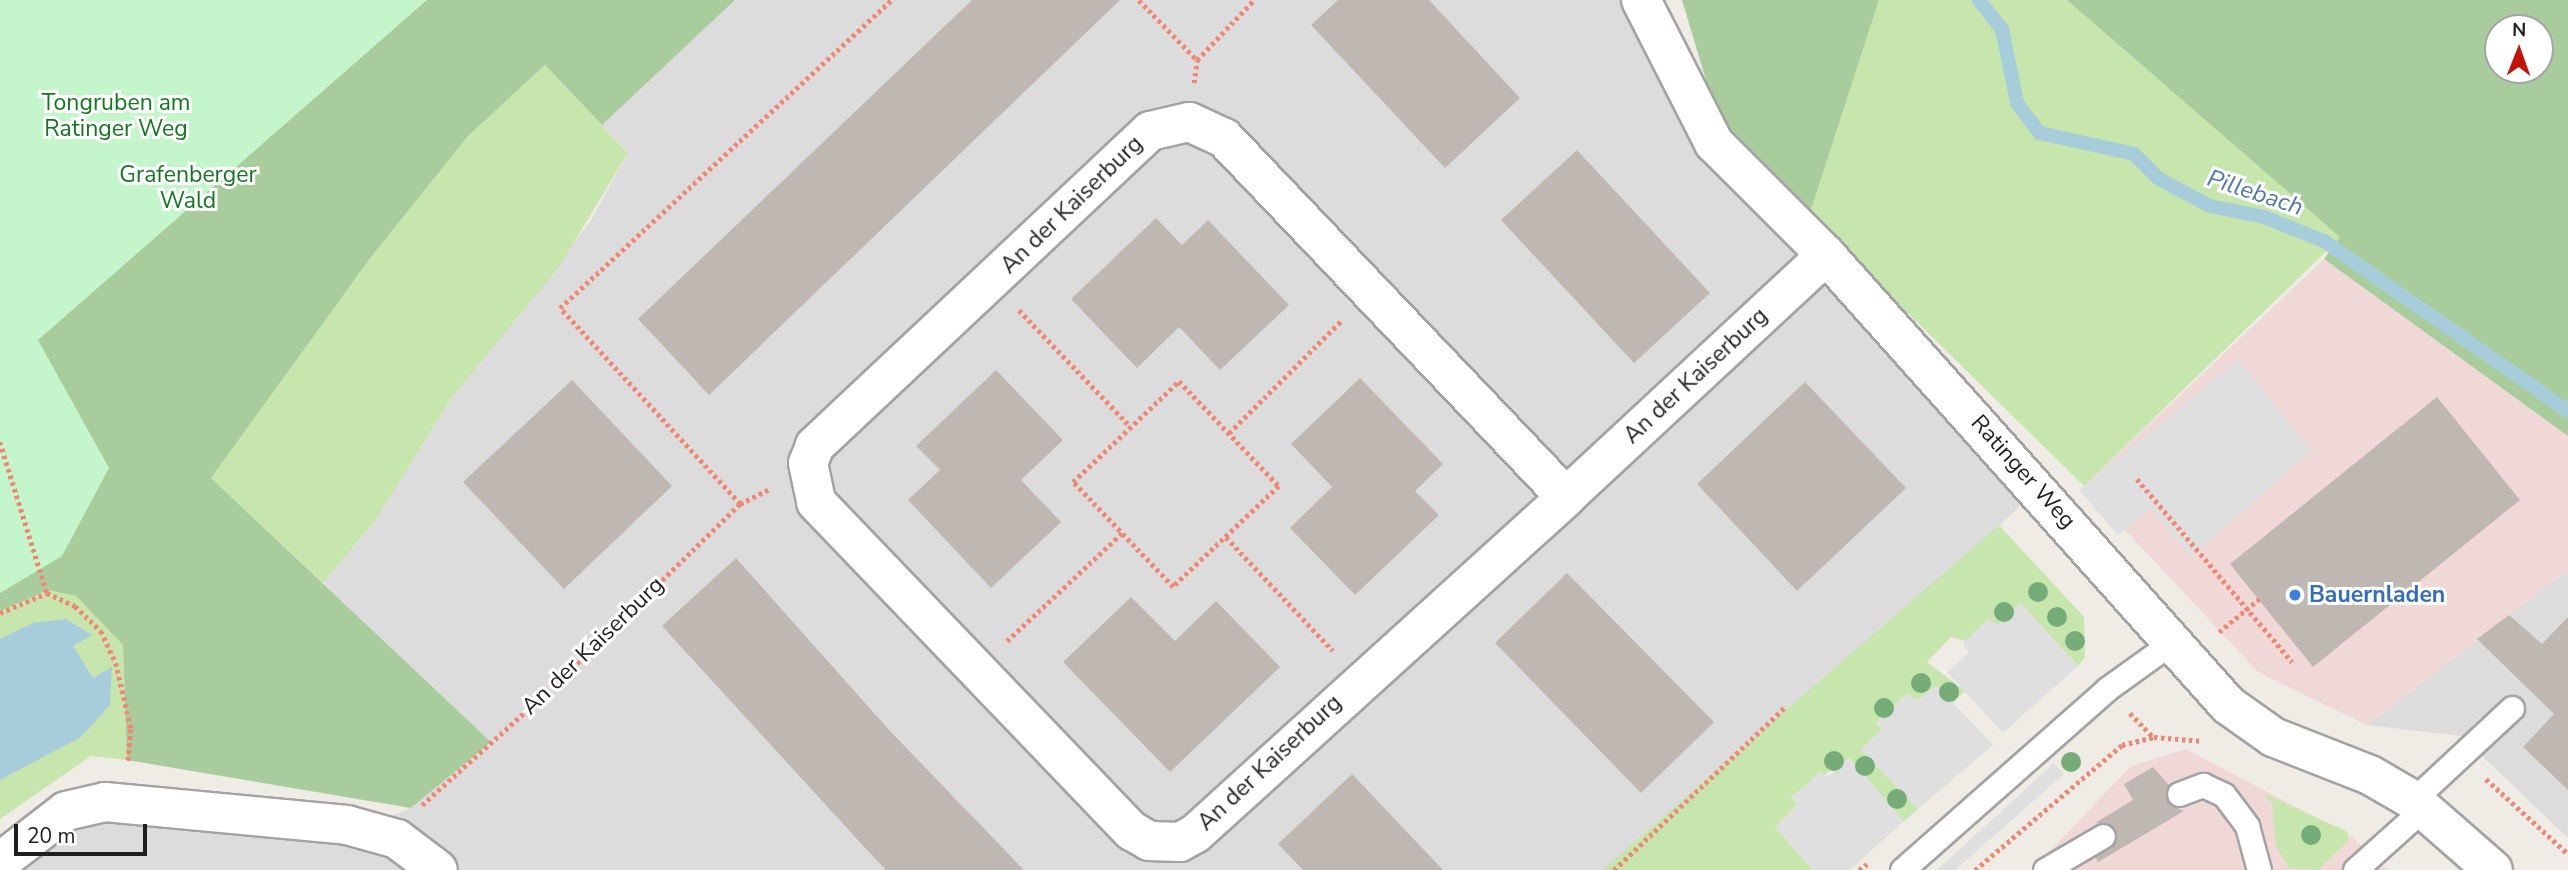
<!DOCTYPE html>
<style>
body{margin:0}
#map{position:relative;width:2568px;height:870px;overflow:hidden;background:#efece5;font-family:"Nunito Sans",sans-serif}
div>[style]{position:absolute}
.residential>*{inset:0;background:#dddcdc}
.commercial>*{inset:0;background:#efd8d6}
.grass>*{inset:0;background:#c7e6ae}
.forest>*{inset:0;background:#a8cc9c}
.park>*{inset:0;background:#c5f6cb}
.parking>*{inset:0;background:#dfdfdf}
.water>*{inset:0;background:#a8cdda}
.stream>*{height:14px;margin:-7px;padding:0 7px;transform-origin:7px;border-radius:7px;background:#a8cdda}
.building>*{inset:0;background:#bfb8b2}
.path>*{height:4.5px;margin-top:-2.25px;transform-origin:0;background:repeating-linear-gradient(90deg,#f28673 0 3.5px,transparent 0 7px)}
.roads{filter:drop-shadow(2px 0 #a3a3a3) drop-shadow(-2px 0 #a3a3a3) drop-shadow(0 2px #a3a3a3) drop-shadow(0 -2px #a3a3a3)}
.lane>*{height:23px;margin:-11.5px;padding:0 11.5px;transform-origin:11.5px;border-radius:11.5px;background:#fff}
.street>*{height:38px;margin:-19px;padding:0 19px;transform-origin:19px;border-radius:19px;background:#fff}
.trees>*{width:20px;height:20px;margin:-10px;border-radius:50%;background:#75ac78}
.dots>*{width:19px;height:19px;translate:-50% -50%;box-sizing:border-box;border:4px solid #fff;border-radius:50%}
span{translate:-50% -50%;white-space:nowrap;text-align:center;line-height:1.15;-webkit-text-stroke:6px #fff;paint-order:stroke}
.park-label{font-size:23px;color:#12781f}
.street-label{font-size:23px;color:#1f1f1f}
.shop-label{font-size:23px;color:#366cbe;font-weight:700}
.left{translate:0 -50%;text-align:left}
.water-label{font-size:24px;color:#5079a9;font-style:italic}
.north{position:absolute;left:2484px;top:14px;width:70px;height:70px;box-sizing:border-box;background:#fff;border:2px solid #a5a5a5;border-radius:50%;rotate:1deg;font-size:19px;font-weight:700;line-height:28px;text-align:center;color:#1f1f1f}
.north::after{content:'';display:block;margin:auto;width:24px;height:32px;background:#c2140b;clip-path:polygon(50% 0,100% 100%,50% 72%,0 100%)}
.scale{position:absolute;left:14px;top:824px;width:133px;height:32px;box-sizing:border-box;border:4px solid #1f1f1f;border-top:0;padding-left:9px;font-size:21px;line-height:24px;white-space:nowrap;color:#1f1f1f;-webkit-text-stroke:5px #fff;paint-order:stroke}
</style>
<div id="map">
<div class="residential">
<i style="clip-path:polygon(735px 0,1634px 0,1708px 148px,2030px 496px,1649px 870px,0 870px,68px 825px,137px 821px,335px 839px,411px 808px,490px 741px,323px 583px,376px 520px,452px 397px,590px 222px,628px 153px,602px 125px)"></i>
<i style="clip-path:polygon(2568px 570px,2568px 838px,2461px 736px,2367px 725px)"></i>
</div>
<div class="commercial">
<i style="clip-path:polygon(2324px 259px,2568px 436px,2568px 570px,2367px 725px,2259px 673px,2084px 486px)"></i>
<i style="clip-path:polygon(2186px 749px,2352px 837px,2387px 870px,2032px 870px,2131px 766px)"></i>
</div>
<div class="grass">
<i style="clip-path:polygon(1879px 0,2067px 0,2341px 237px,2084px 486px,1809px 216px)"></i>
<i style="clip-path:polygon(545px 65px,628px 153px,559px 267px,452px 397px,376px 520px,323px 583px,211px 478px,371px 257px,468px 136px)"></i>
<i style="clip-path:polygon(1999px 525px,2084px 617px,2085px 657px,2078px 666px,2021px 604px,1998px 625px,1988px 619px,1966px 641px,1951px 637px,1927px 662px,1965px 691px,1953px 703px,1936px 686px,1918px 700px,1907px 694px,1876px 723px,1882px 729px,1861px 749px,1918px 809px,1904px 821px,1849px 758px,1791px 797px,1798px 804px,1775px 827px,1813px 870px,1602px 870px)"></i>
<i style="clip-path:polygon(48px 590px,76px 596px,123px 645px,127px 760px,91px 756px,0 819px,0 611px)"></i>
<i style="clip-path:polygon(2262px 793px,2348px 832px,2348px 841px,2318px 870px,2289px 868px,2276px 846px,2272px 803px)"></i>
</div>
<div class="forest">
<i style="clip-path:polygon(0 0,735px 0,602px 125px,545px 65px,468px 136px,371px 257px,211px 478px,491px 742px,411px 808px,127px 760px,123px 645px,76px 596px,48px 590px,0 611px)"></i>
<i style="clip-path:polygon(1682px 0,1879px 0,1809px 216px,1734px 138px,1712px 100px)"></i>
<i style="clip-path:polygon(evenodd,2067px 0,2568px 0,2568px 436px,2324px 259px,2340px 237px,2067px 0,2498px 28px,2540px 28px,2540px 70px,2498px 70px,2498px 28px)"></i>
</div>
<div class="park">
<i style="clip-path:polygon(0 0,427px 0,38px 340px,109px 468px,62px 556px,0 593px)"></i>
</div>
<div class="parking">
<i style="clip-path:polygon(2238px 359px,2312px 451px,2191px 557px,2150px 508px,2118px 535px,2079px 490px)"></i>
<i style="clip-path:polygon(2021px 603px,2078px 666px,2003px 733px,1947px 672px,1969px 653px,1963px 643px,1988px 619px,1998px 625px)"></i>
<i style="clip-path:polygon(1936px 685px,1993px 745px,1918px 809px,1861px 749px,1882px 729px,1876px 722px,1907px 694px,1918px 700px)"></i>
<i style="clip-path:polygon(1848px 758px,1904px 821px,1850px 870px,1813px 870px,1775px 827px,1798px 805px,1791px 798px,1820px 772px,1829px 776px)"></i>
<i style="clip-path:polygon(2054px 763px,2064px 774px,1955px 870px,1937px 870px)"></i>
</div>
<div class="water">
<i style="clip-path:polygon(66px 619px,92px 635px,73px 646px,93px 678px,112px 667px,110px 705px,81px 737px,0 780px,0 639px,33px 623px)"></i>
</div>
<div class="stream">
<i style="left:1979px;top:0;width:37px;rotate:52deg"></i>
<i style="left:2002px;top:29px;width:76px;rotate:78.5deg"></i>
<i style="left:2017px;top:103px;width:38px;rotate:53deg"></i>
<i style="left:2040px;top:133px;width:96px;rotate:12.6deg"></i>
<i style="left:2134px;top:154px;width:35px;rotate:45deg"></i>
<i style="left:2159px;top:179px;width:58px;rotate:27.9deg"></i>
<i style="left:2210px;top:206px;width:55px;rotate:11.5deg"></i>
<i style="left:2264px;top:217px;width:65px;rotate:21.8deg"></i>
<i style="left:2324px;top:241px;width:297px;rotate:34.9deg"></i>
</div>
<div class="building">
<i style="clip-path:polygon(972px 0,1120px 0,709px 395px,638px 319px)"></i>
<i style="clip-path:polygon(1338px 0,1429px 0,1520px 98px,1445px 168px,1311px 25px)"></i>
<i style="clip-path:polygon(1577px 150px,1710px 293px,1634px 363px,1501px 220px)"></i>
<i style="clip-path:polygon(1156px 218px,1182px 245px,1208px 220px,1289px 305px,1220px 370px,1179px 327px,1137px 368px,1071px 299px)"></i>
<i style="clip-path:polygon(996px 370px,1063px 440px,1021px 480px,1061px 522px,991px 588px,908px 500px,940px 470px,916px 446px)"></i>
<i style="clip-path:polygon(1360px 378px,1443px 464px,1415px 491px,1439px 515px,1355px 595px,1290px 528px,1332px 487px,1291px 444px)"></i>
<i style="clip-path:polygon(572px 380px,672px 486px,564px 589px,463px 482px)"></i>
<i style="clip-path:polygon(1805px 382px,1906px 488px,1797px 591px,1697px 484px)"></i>
<i style="clip-path:polygon(2437px 397px,2520px 500px,2313px 667px,2230px 564px)"></i>
<i style="clip-path:polygon(736px 558px,890px 731px,1024px 870px,886px 870px,867px 850px,662px 626px)"></i>
<i style="clip-path:polygon(1567px 573px,1714px 722px,1641px 793px,1495px 643px)"></i>
<i style="clip-path:polygon(1131px 597px,1175px 641px,1216px 601px,1280px 667px,1170px 772px,1063px 662px)"></i>
<i style="clip-path:polygon(2509px 615px,2542px 644px,2568px 617px,2568px 790px,2523px 747px,2554px 714px,2477px 639px)"></i>
<i style="clip-path:polygon(2153px 767px,2169px 785px,2170px 804px,2184px 811px,2098px 862px,2095px 857px,2111px 848px,2117px 835px,2110px 824px,2095px 823px,2133px 800px,2124px 784px)"></i>
<i style="clip-path:polygon(1352px 774px,1443px 870px,1303px 870px,1278px 844px)"></i>
</div>
<div class="path">
<i style="left:1139px;top:0;width:83px;rotate:46deg"></i>
<i style="left:1194px;top:83px;width:23px;rotate:-83deg"></i>
<i style="left:1197px;top:60px;width:83px;rotate:-46.5deg"></i>
<i style="left:1019px;top:310px;width:161px;rotate:46.3deg"></i>
<i style="left:1179px;top:381px;width:145px;rotate:46.4deg"></i>
<i style="left:1279px;top:486px;width:146px;rotate:136.4deg"></i>
<i style="left:1173px;top:587px;width:145px;rotate:-133.6deg"></i>
<i style="left:1073px;top:482px;width:146px;rotate:-43.6deg"></i>
<i style="left:1229px;top:433px;width:160px;rotate:-45deg"></i>
<i style="left:0;top:442px;width:158px;rotate:72.7deg"></i>
<i style="left:2137px;top:479px;width:240px;rotate:49.7deg"></i>
<i style="left:740px;top:504px;width:266px;rotate:-132.6deg"></i>
<i style="left:560px;top:308px;width:453px;rotate:-42.9deg"></i>
<i style="left:1226px;top:537px;width:156px;rotate:46.8deg"></i>
<i style="left:0;top:613px;width:51px;rotate:-23.1deg"></i>
<i style="left:47px;top:593px;width:31px;rotate:25deg"></i>
<i style="left:75px;top:606px;width:36px;rotate:44deg"></i>
<i style="left:101px;top:631px;width:35px;rotate:65deg"></i>
<i style="left:116px;top:663px;width:68px;rotate:77.2deg"></i>
<i style="left:131px;top:729px;width:33px;rotate:95deg"></i>
<i style="left:2219px;top:632px;width:52px;rotate:-39.5deg"></i>
<i style="left:1007px;top:641px;width:158px;rotate:-43.2deg"></i>
<i style="left:2130px;top:713px;width:33px;rotate:46deg"></i>
<i style="left:2486px;top:779px;width:111px;rotate:42.4deg"></i>
<i style="left:422px;top:805px;width:182px;rotate:-42.1deg"></i>
<i style="left:557px;top:683px;width:256px;rotate:-44.4deg"></i>
<i style="left:740px;top:504px;width:34px;rotate:-27deg"></i>
<i style="left:1614px;top:870px;width:238px;rotate:-43.6deg"></i>
<i style="left:1859px;top:870px;width:10px;rotate:-37deg"></i>
<i style="left:1975px;top:870px;width:193px;rotate:-40.4deg"></i>
<i style="left:2122px;top:745px;width:33px;rotate:-14deg"></i>
<i style="left:2154px;top:737px;width:49px;rotate:4.7deg"></i>
</div>
<div class="roads">
<div class="lane">
<i style="left:2179px;top:794px;width:26px;rotate:-21deg"></i>
<i style="left:2203px;top:785px;width:23px;rotate:25deg"></i>
<i style="left:2224px;top:795px;width:39px;rotate:53deg"></i>
<i style="left:2247px;top:826px;width:46px;rotate:74.7deg"></i>
<i style="left:2413px;top:800px;width:135px;rotate:-42.9deg"></i>
<i style="left:1902px;top:870px;width:273px;rotate:-41.4deg"></i>
<i style="left:2107px;top:689px;width:79px;rotate:-35.7deg"></i>
<i style="left:2045px;top:870px;width:67px;rotate:-30.4deg"></i>
<i style="left:2355px;top:870px;width:91px;rotate:-41.9deg"></i>
</div>
<div class="street">
<i style="left:1641px;top:0;width:161px;rotate:63deg"></i>
<i style="left:1714px;top:143px;width:158px;rotate:45deg"></i>
<i style="left:1826px;top:255px;width:603px;rotate:48.22deg"></i>
<i style="left:2228px;top:705px;width:55px;rotate:35.4deg"></i>
<i style="left:2273px;top:737px;width:104px;rotate:21.4deg"></i>
<i style="left:2370px;top:775px;width:50px;rotate:30.2deg"></i>
<i style="left:2413px;top:800px;width:106px;rotate:41.2deg"></i>
<i style="left:1566px;top:497px;width:496px;rotate:-133.6deg"></i>
<i style="left:1224px;top:138px;width:38px;rotate:-155deg"></i>
<i style="left:1189px;top:122px;width:40px;rotate:167deg"></i>
<i style="left:1150px;top:131px;width:460px;rotate:136.8deg"></i>
<i style="left:815px;top:446px;width:18px;rotate:112deg"></i>
<i style="left:808px;top:463px;width:40px;rotate:78deg"></i>
<i style="left:816px;top:502px;width:456px;rotate:46.2deg"></i>
<i style="left:1132px;top:831px;width:20px;rotate:30deg"></i>
<i style="left:1149px;top:841px;width:31px;rotate:2deg"></i>
<i style="left:1180px;top:842px;width:18px;rotate:-29deg"></i>
<i style="left:1196px;top:833px;width:500px;rotate:-42.2deg"></i>
<i style="left:1566px;top:497px;width:355px;rotate:-42.9deg"></i>
<i style="left:0;top:862px;width:83px;rotate:-37.7deg"></i>
<i style="left:66px;top:811px;width:40px;rotate:-13deg"></i>
<i style="left:105px;top:802px;width:243px;rotate:5.4deg"></i>
<i style="left:347px;top:825px;width:52px;rotate:15.6deg"></i>
<i style="left:397px;top:839px;width:51px;rotate:37.1deg"></i>
</div>
</div>
<div class="trees">
<i style="left:2038px;top:592px"></i>
<i style="left:2004px;top:612px"></i>
<i style="left:2057px;top:617px"></i>
<i style="left:2075px;top:641px"></i>
<i style="left:1921px;top:683px"></i>
<i style="left:1949px;top:692px"></i>
<i style="left:1884px;top:708px"></i>
<i style="left:1834px;top:761px"></i>
<i style="left:2071px;top:762px"></i>
<i style="left:1865px;top:766px"></i>
<i style="left:1897px;top:799px"></i>
<i style="left:2311px;top:835px"></i>
</div>
<div class="dots">
<i style="left:2295px;top:595px;background:#3f7fe0"></i>
</div>
<div class="park-label">
<span style="left:116px;top:116px">Tongruben am<br>Ratinger Weg</span>
<span style="left:188px;top:188px">Grafenberger<br>Wald</span>
</div>
<div class="street-label">
<span style="left:1072px;top:205px;rotate:-44deg">An der Kaiserburg</span>
<span style="left:1696px;top:376px;rotate:-43deg">An der Kaiserburg</span>
<span style="left:2023px;top:472px;rotate:48deg">Ratinger Weg</span>
<span style="left:593px;top:646px;rotate:-44deg">An der Kaiserburg</span>
<span style="left:1270px;top:763px;rotate:-43deg">An der Kaiserburg</span>
</div>
<div class="shop-label">
<span class="left" style="left:2309px;top:595px">Bauernladen</span>
</div>
<div class="water-label">
<span style="left:2255px;top:193px;rotate:18deg">Pillebach</span>
</div>
<div class="north">N</div>
<div class="scale">20 m</div>
</div>
